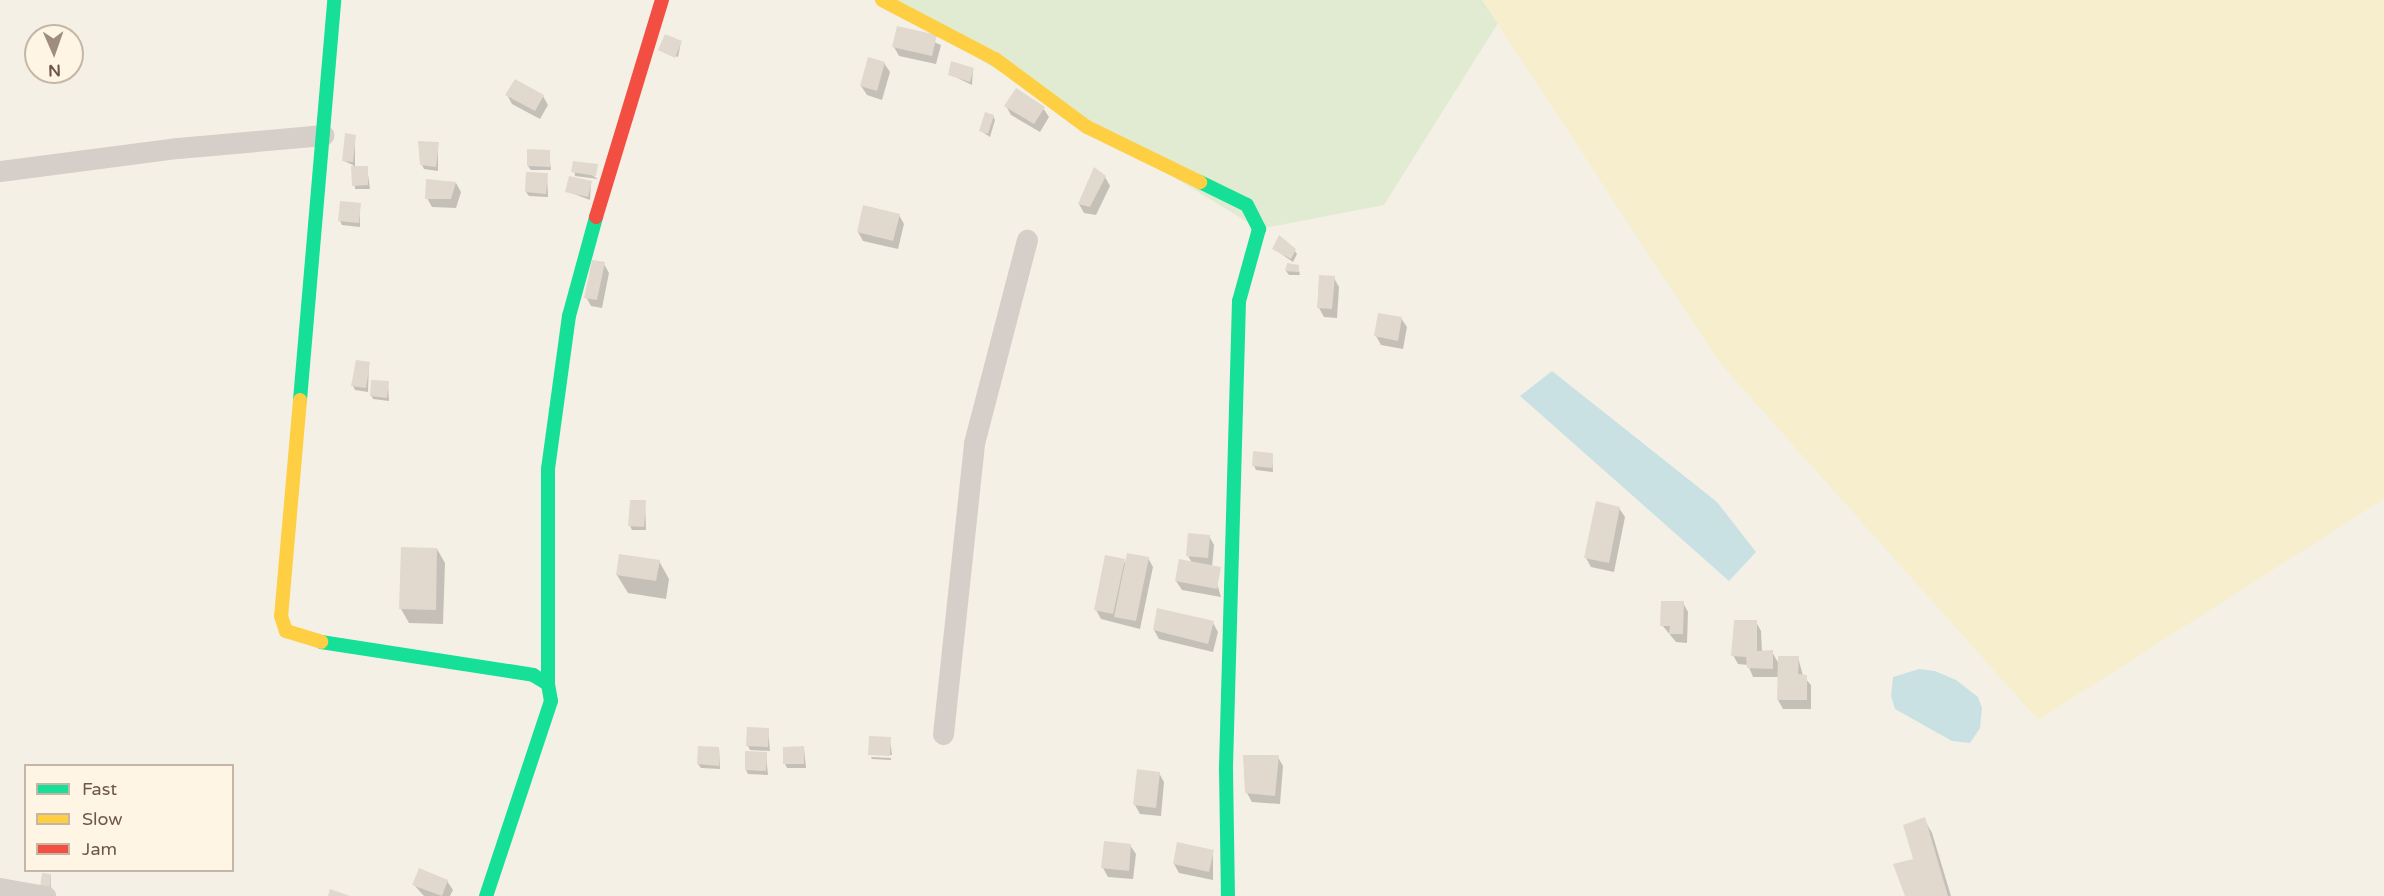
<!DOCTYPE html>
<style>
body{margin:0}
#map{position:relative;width:2384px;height:896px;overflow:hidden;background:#f5f0e6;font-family:"Varela Round",sans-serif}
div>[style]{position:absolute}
.green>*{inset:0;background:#e0ebd1}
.sand>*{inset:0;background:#f7eece}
.water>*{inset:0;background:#c9e1e3}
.shadow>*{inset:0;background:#0003}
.building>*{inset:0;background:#e1d8ce}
.street>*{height:21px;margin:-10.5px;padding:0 10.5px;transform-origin:10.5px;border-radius:10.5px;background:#d6cfc9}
.fast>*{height:14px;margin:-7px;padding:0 7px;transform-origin:7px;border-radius:7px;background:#16e098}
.slow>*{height:14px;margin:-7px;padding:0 7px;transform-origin:7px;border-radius:7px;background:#ffcf43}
.jam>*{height:14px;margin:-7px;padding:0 7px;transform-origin:7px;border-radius:7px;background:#f24e42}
span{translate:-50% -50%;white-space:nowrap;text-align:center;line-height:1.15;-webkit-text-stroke:6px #fef5e5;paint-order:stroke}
.legend{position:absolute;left:24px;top:764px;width:210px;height:108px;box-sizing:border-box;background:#fef5e5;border:2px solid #c5b6a7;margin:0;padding:8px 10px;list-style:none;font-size:18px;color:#6f5849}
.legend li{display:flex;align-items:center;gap:12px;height:30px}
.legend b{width:30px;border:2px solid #c5b6a7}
.north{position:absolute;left:24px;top:24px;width:60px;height:60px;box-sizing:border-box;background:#fef5e5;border:2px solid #c5b6a7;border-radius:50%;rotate:178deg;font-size:16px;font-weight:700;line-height:24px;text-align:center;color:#6f5849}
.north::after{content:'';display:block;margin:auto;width:21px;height:27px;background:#9e8d80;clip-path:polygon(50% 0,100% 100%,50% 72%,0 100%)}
</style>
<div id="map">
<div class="green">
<i style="clip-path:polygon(882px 0,1482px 0,1498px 23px,1384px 205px,1259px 229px)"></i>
</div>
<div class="sand">
<i style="clip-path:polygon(1482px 0,2384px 0,2384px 499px,2038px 720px,1719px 362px)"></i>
</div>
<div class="water">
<i style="clip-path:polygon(1552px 371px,1717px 502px,1756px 552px,1729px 581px,1520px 396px)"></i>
<i style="clip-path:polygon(1919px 669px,1935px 671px,1956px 680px,1978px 697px,1982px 708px,1980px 728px,1970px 743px,1952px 741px,1895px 709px,1891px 696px,1893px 677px)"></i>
</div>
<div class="shadow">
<i style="clip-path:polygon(898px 27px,941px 45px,936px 64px,899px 56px,894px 47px)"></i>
<i style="clip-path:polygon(681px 42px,678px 57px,660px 50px)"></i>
<i style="clip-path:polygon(884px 63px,890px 72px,882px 100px,867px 95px,861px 86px)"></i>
<i style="clip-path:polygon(973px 69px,972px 85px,949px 74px)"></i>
<i style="clip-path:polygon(507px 95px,543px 96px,548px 105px,540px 119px,512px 104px)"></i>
<i style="clip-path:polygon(1006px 106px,1043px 108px,1049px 117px,1040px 132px,1011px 115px)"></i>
<i style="clip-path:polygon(993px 116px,995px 120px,990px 137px,981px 131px)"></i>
<i style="clip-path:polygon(355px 136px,355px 167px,367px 167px,370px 189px,355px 189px,353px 165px,344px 161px)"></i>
<i style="clip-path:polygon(438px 143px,438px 171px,424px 169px,422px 165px)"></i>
<i style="clip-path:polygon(549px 152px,551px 170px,531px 170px,528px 166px)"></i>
<i style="clip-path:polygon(574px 163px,598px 179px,575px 176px)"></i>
<i style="clip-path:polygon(547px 175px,548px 197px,529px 196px,526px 192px)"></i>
<i style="clip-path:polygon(1105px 177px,1110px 186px,1096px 215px,1084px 213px,1079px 204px)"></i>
<i style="clip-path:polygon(456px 183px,461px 192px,456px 208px,432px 207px,427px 198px)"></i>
<i style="clip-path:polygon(591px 183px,590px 200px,566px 191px)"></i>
<i style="clip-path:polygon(360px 204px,360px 227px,342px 225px,340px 221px)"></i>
<i style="clip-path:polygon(899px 215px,904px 224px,898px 249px,863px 241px,858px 232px)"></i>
<i style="clip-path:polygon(1274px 249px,1294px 250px,1297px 254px,1293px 262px)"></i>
<i style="clip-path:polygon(604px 264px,609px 273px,602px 308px,591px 306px,586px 297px)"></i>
<i style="clip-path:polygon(1298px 266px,1300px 275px,1289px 275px,1286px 271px)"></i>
<i style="clip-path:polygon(1334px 278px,1339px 287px,1337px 318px,1324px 317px,1319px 308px)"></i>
<i style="clip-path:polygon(1401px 318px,1407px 327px,1403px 349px,1381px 345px,1376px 336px)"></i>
<i style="clip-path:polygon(369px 363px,368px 392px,355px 390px,353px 386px)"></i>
<i style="clip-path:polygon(388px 382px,389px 401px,373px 399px,371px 395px)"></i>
<i style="clip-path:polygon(1272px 454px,1273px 472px,1256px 470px,1254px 466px)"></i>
<i style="clip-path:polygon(645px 502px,646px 530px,632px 530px,630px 526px)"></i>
<i style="clip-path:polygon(1619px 508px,1625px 517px,1614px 572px,1591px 567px,1586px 558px)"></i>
<i style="clip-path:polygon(1209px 536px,1214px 545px,1212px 567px,1221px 597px,1182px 590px,1176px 581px,1192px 563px,1188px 556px)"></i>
<i style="clip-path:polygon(402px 549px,437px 549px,445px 563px,443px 624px,409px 623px,401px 609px)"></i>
<i style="clip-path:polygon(1148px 558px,1153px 567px,1140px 629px,1101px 619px,1096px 610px,1124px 561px,1126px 565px)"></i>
<i style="clip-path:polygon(659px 561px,669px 579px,666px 599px,628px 593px,617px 575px)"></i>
<i style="clip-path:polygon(1683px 603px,1688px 612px,1687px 643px,1676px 642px,1662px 625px)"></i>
<i style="clip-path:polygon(1756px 622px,1761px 631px,1762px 652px,1772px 652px,1779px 664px,1798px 657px,1803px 676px,1811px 685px,1811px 709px,1783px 709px,1778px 700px,1779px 677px,1753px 677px,1748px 665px,1738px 664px,1733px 655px)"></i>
<i style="clip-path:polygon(1213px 623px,1218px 632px,1213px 652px,1159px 639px,1154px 630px)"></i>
<i style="clip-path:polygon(768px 730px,770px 751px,750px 750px,748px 746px)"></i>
<i style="clip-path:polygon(890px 739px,892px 755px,870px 754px)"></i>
<i style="clip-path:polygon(719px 748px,720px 769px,701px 768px,698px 764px)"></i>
<i style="clip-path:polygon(804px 748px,806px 768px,787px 768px,785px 764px)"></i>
<i style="clip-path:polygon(766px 754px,768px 775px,748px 774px,746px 770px)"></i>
<i style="clip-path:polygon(871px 757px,891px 758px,891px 760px,872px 759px)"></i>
<i style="clip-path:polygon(1278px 757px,1283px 766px,1280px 804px,1252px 802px,1247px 793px)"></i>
<i style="clip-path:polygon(1159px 773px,1164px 782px,1161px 816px,1140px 814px,1135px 805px)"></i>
<i style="clip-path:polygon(1924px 819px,1932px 833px,1951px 896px,1907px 896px)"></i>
<i style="clip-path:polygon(1130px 845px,1136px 854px,1133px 879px,1108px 877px,1103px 868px)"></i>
<i style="clip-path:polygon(1213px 851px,1213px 880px,1179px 873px,1174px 864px)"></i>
<i style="clip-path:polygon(51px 876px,51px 893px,43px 892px)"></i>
<i style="clip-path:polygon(447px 881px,453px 890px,450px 896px,424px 896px,414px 885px)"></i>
</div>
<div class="building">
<i style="clip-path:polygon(897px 26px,937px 35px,932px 56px,892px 47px)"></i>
<i style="clip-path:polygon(665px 34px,682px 41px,675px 58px,658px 50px)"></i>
<i style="clip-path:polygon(868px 57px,885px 62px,877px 91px,860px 86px)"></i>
<i style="clip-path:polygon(951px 61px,974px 68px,970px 82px,948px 75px)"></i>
<i style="clip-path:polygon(515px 79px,544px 95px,535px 111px,505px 95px)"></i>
<i style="clip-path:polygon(1016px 88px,1045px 107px,1034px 124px,1004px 106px)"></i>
<i style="clip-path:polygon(985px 112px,994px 115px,988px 134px,979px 131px)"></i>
<i style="clip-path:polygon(345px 133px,356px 135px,353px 162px,342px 161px)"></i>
<i style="clip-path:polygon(418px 141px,439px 142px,436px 167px,420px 165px)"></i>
<i style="clip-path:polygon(527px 149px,550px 150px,550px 167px,527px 166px)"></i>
<i style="clip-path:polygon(573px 161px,598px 164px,596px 176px,571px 172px)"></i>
<i style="clip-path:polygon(351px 166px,368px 166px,368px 185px,352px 186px)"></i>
<i style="clip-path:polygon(1094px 167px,1106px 176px,1090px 207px,1078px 204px)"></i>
<i style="clip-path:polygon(526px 172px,548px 173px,546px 194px,525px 192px)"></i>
<i style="clip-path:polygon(569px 176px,592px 181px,588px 197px,565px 192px)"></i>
<i style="clip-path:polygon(426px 179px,456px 182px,451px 199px,425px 199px)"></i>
<i style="clip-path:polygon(340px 201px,361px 203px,359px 223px,338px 221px)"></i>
<i style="clip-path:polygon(863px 205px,900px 214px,893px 241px,857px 232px)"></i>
<i style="clip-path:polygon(1279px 235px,1296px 249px,1291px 259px,1272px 249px)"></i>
<i style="clip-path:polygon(592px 260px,605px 262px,597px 300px,584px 298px)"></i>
<i style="clip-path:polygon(1287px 263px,1299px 265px,1299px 272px,1285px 271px)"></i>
<i style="clip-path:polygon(1319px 275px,1335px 276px,1332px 309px,1317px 308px)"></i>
<i style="clip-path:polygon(1378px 313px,1402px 317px,1398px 341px,1374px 336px)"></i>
<i style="clip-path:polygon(356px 360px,370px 362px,366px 388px,351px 386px)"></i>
<i style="clip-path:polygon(371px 380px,389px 381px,387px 398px,370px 396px)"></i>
<i style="clip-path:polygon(1253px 451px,1273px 453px,1272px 468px,1252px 466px)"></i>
<i style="clip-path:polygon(630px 500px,646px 500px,644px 527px,628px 526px)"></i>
<i style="clip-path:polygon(1596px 501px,1620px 507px,1609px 563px,1584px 558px)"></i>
<i style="clip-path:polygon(1188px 533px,1210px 535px,1208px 558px,1186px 556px)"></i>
<i style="clip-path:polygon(401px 547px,437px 548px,436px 610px,399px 609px)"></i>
<i style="clip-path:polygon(1127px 553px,1149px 557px,1136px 621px,1114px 617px)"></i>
<i style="clip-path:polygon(619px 554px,660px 560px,656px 581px,616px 575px)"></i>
<i style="clip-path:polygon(1105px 555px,1125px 559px,1113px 614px,1094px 610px)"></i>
<i style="clip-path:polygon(1179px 559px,1221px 567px,1217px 589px,1175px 581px)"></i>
<i style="clip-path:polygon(1661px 601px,1684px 601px,1683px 634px,1669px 634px,1670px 626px,1660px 626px)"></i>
<i style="clip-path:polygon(1157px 608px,1214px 621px,1208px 644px,1153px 630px)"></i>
<i style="clip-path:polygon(1734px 620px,1757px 620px,1757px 651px,1773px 650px,1773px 669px,1747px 668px,1746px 657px,1731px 656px)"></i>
<i style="clip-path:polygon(1778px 656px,1799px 656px,1798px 674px,1807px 675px,1807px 700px,1777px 700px)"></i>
<i style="clip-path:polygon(747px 727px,769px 728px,768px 747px,746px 746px)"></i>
<i style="clip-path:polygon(869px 736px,891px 737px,890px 756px,868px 755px)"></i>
<i style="clip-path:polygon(698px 746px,719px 747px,719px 766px,697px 764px)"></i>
<i style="clip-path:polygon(804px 746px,804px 764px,783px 764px,783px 747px)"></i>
<i style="clip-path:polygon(745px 751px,767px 752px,766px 771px,745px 770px)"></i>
<i style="clip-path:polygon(1243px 755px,1279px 755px,1275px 796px,1245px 793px)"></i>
<i style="clip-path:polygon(1137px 769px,1160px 772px,1156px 808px,1133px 805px)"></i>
<i style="clip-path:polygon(1925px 817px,1948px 896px,1905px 896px,1893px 864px,1913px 859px,1903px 825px)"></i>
<i style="clip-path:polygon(1104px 841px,1131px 844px,1129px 871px,1101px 868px)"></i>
<i style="clip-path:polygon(1177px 842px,1214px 850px,1209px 872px,1173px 864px)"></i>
<i style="clip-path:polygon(419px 868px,448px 880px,442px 896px,412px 885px)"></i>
<i style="clip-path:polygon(42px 873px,51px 874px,50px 890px,40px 888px)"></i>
<i style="clip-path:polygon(330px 889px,350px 896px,328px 896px)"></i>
</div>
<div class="street">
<i style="left:0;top:171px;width:179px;rotate:-7.4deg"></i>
<i style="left:178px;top:148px;width:146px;rotate:-5.1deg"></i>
<i style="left:943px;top:734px;width:293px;rotate:-83.9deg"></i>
<i style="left:974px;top:443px;width:210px;rotate:-75.4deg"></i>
<i style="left:0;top:888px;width:46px;rotate:10.1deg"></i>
</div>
<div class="fast">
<i style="left:1200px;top:182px;width:52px;rotate:26.1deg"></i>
<i style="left:1247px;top:205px;width:27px;rotate:63deg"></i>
<i style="left:1259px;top:229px;width:75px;rotate:105.5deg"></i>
<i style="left:1239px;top:301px;width:469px;rotate:91.6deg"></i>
<i style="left:1226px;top:770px;width:126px;rotate:89.1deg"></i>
<i style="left:300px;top:400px;width:401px;rotate:-85.1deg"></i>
<i style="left:321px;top:642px;width:215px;rotate:8.8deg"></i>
<i style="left:533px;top:675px;width:17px;rotate:31deg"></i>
<i style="left:548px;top:684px;width:17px;rotate:80deg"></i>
<i style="left:551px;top:701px;width:206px;rotate:108.4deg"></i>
<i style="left:548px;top:684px;width:215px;rotate:-90deg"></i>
<i style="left:548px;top:469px;width:154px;rotate:-82.2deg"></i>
<i style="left:569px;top:316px;width:103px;rotate:-74.7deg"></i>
</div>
<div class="slow">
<i style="left:882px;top:0;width:127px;rotate:27.6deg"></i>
<i style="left:995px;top:59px;width:114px;rotate:36.5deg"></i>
<i style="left:1087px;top:127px;width:126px;rotate:26deg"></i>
<i style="left:300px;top:400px;width:217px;rotate:95deg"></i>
<i style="left:281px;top:616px;width:16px;rotate:72deg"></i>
<i style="left:286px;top:631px;width:37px;rotate:17deg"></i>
</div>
<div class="jam">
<i style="left:596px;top:217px;width:227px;rotate:-73.1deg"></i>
</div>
<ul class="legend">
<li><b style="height:8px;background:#16e098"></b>Fast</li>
<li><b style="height:8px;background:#ffcf43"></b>Slow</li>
<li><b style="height:8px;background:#f24e42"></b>Jam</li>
</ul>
<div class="north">N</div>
</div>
